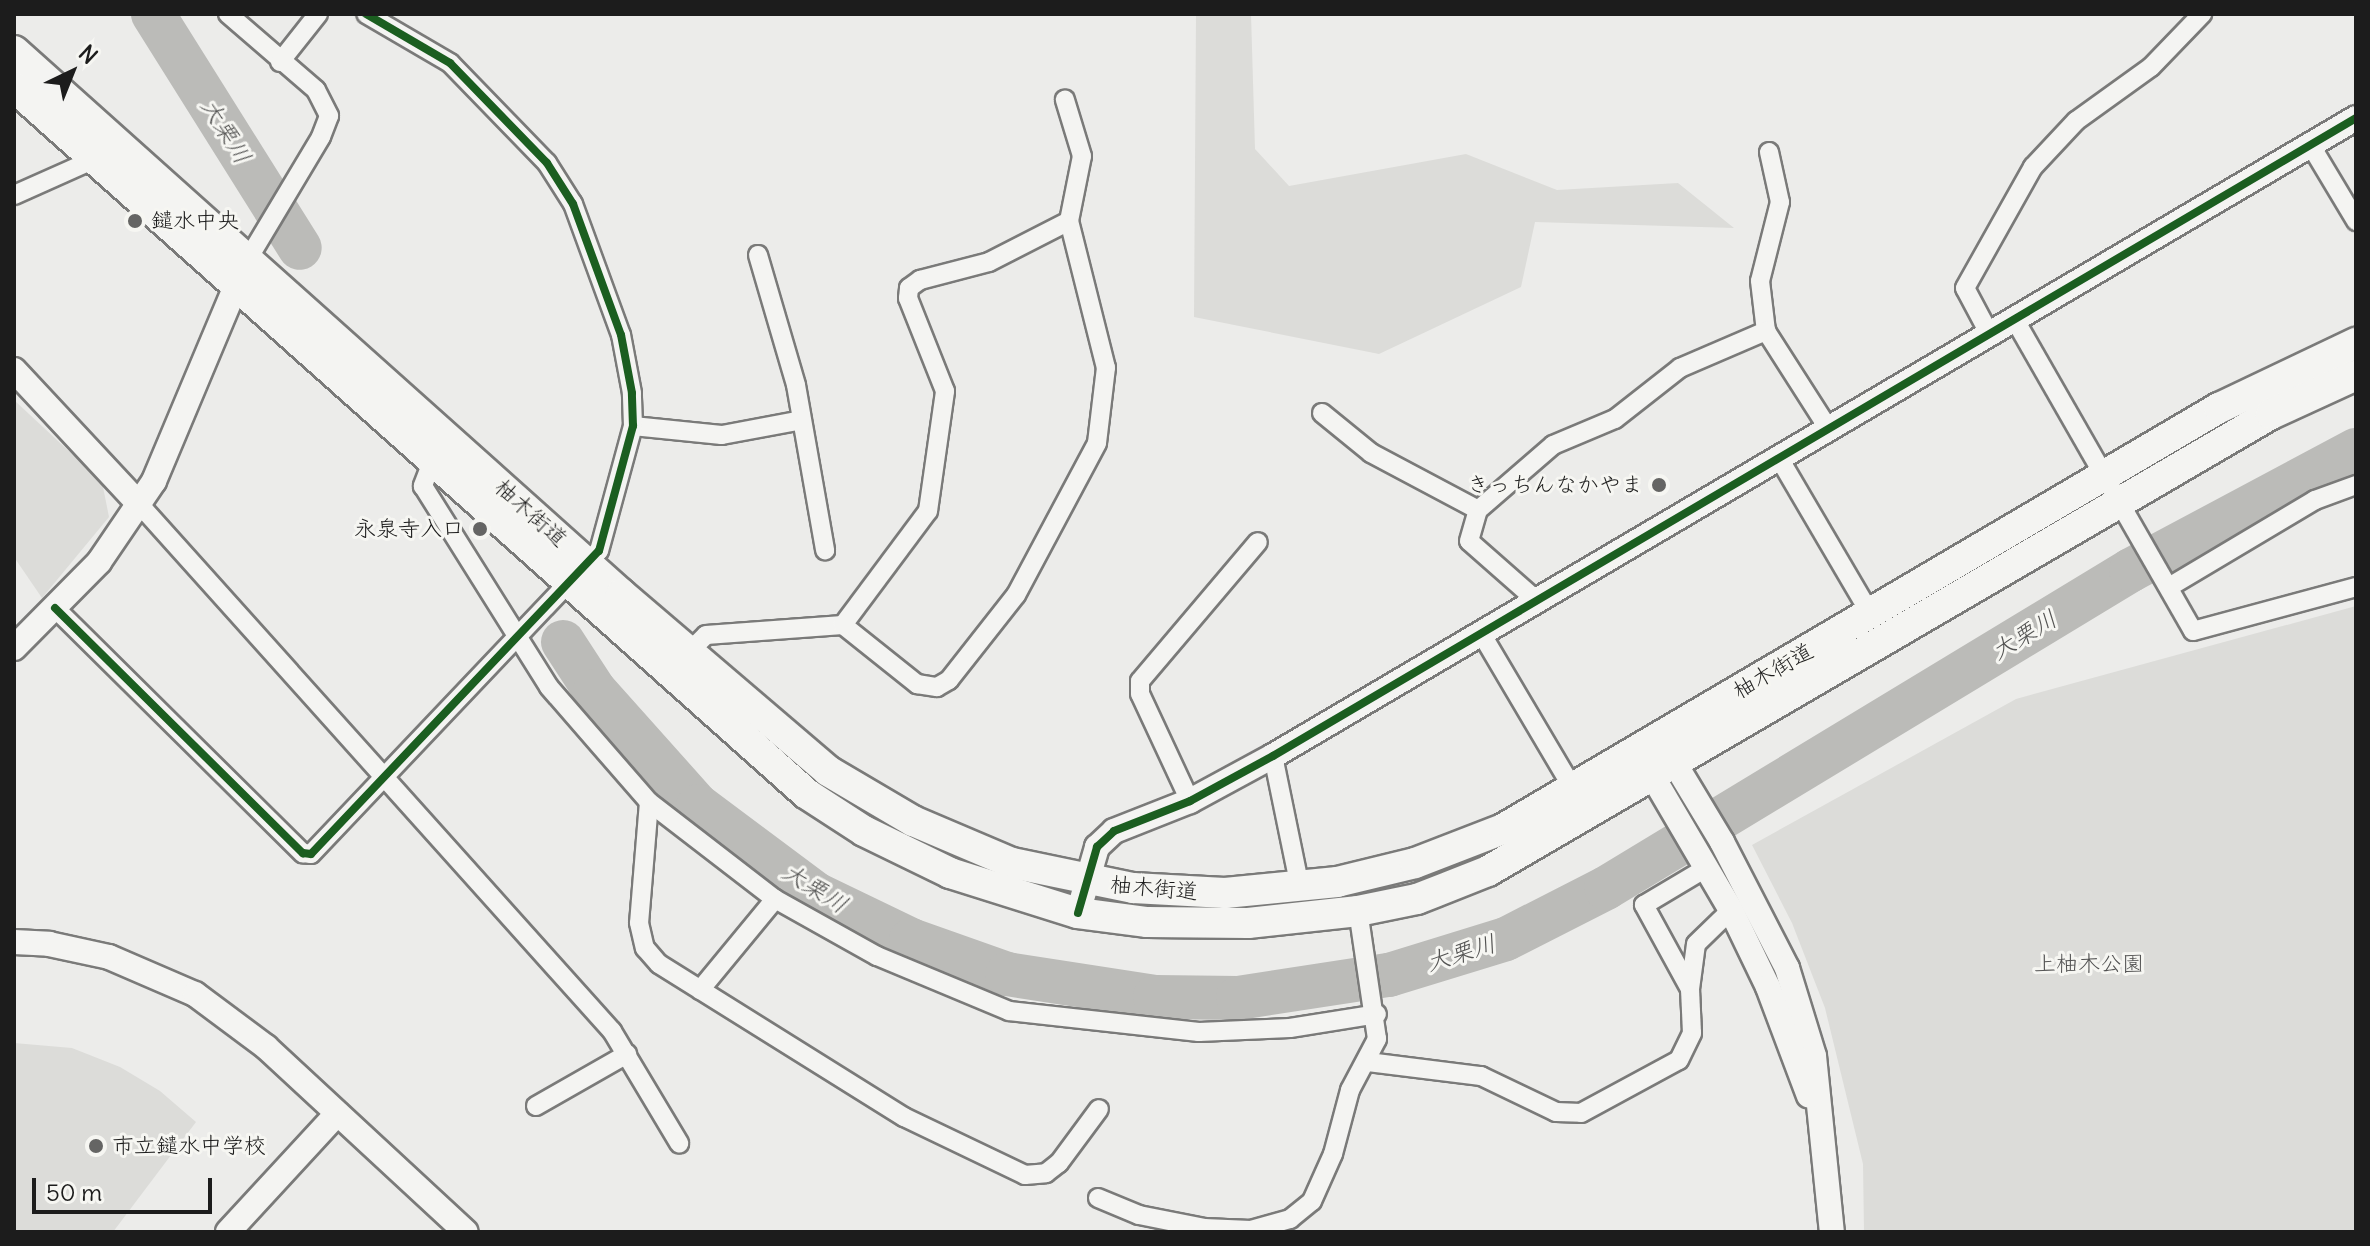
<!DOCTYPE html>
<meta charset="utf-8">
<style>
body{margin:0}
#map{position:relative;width:2370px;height:1246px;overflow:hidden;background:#ececea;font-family:Delius,"Klee One",sans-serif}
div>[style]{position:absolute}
.built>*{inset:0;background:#dcdcd9}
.river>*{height:44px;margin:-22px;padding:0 22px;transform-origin:22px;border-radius:22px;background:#bbbbb8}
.roads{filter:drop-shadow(2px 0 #7a7a79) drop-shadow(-2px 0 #7a7a79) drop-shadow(0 2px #7a7a79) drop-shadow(0 -2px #7a7a79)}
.minor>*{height:18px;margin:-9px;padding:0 9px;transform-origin:9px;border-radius:9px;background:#f4f4f2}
.tertiary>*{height:24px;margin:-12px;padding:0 12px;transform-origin:12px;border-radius:12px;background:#f4f4f2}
.primary>*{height:30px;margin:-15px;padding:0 15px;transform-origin:15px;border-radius:15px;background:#f4f4f2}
.cycleway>*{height:8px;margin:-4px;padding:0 4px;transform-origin:4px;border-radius:4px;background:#1b5e20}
.dots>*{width:22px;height:22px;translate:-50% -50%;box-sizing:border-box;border:4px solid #f6f6f2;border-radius:50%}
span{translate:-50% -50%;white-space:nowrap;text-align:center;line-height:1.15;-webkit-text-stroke:6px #f6f6f2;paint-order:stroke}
.poi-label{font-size:22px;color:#1c1c1c}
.left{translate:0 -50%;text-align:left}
.right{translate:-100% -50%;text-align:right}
.street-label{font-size:22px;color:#1c1c1c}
.park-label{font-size:22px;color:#515151}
.water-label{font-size:24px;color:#535352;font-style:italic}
.frame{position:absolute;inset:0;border:16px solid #1c1c1c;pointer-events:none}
.north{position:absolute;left:32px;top:32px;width:80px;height:80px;-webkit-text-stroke:6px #f6f6f2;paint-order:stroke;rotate:43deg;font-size:22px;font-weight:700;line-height:32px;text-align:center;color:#1c1c1c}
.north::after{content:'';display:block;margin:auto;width:28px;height:36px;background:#1c1c1c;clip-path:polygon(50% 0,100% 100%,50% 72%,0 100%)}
.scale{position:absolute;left:32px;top:1178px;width:180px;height:36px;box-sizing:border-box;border:4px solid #1c1c1c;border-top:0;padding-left:10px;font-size:24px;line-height:28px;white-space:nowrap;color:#1c1c1c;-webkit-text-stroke:6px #f6f6f2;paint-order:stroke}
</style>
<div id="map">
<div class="built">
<i style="clip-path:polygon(1196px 14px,1251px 14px,1255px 149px,1289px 186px,1466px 154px,1557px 190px,1678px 183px,1734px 228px,1535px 222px,1521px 287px,1379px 354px,1194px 317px)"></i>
<i style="clip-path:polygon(14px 400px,102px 482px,109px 517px,42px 598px,14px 557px)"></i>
<i style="clip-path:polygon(2356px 606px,2356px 1232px,1864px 1232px,1863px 1164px,1825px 1008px,1792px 923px,1752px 845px,2016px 699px)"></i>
<i style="clip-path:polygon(14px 1043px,72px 1048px,120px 1067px,160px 1091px,196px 1122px,113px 1232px,14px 1232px)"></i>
</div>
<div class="river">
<i style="left:153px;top:14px;width:276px;rotate:57.9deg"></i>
<i style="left:563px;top:642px;width:59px;rotate:56.9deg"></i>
<i style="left:595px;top:691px;width:154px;rotate:48.2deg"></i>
<i style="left:698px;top:806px;width:147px;rotate:36.7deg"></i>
<i style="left:816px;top:894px;width:106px;rotate:25.8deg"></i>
<i style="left:911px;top:940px;width:102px;rotate:19.5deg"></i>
<i style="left:1007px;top:974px;width:150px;rotate:8.8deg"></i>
<i style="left:1155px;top:997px;width:83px;rotate:0.7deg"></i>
<i style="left:1238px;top:998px;width:153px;rotate:-8.7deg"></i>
<i style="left:1389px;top:975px;width:122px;rotate:-17.1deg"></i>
<i style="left:1506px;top:939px;width:112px;rotate:-27deg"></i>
<i style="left:1606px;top:888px;width:614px;rotate:-31.2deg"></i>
<i style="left:2131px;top:570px;width:255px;rotate:-28.1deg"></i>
</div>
<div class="roads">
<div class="minor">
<i style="left:228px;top:14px;width:116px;rotate:40.8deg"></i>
<i style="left:316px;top:90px;width:29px;rotate:63deg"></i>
<i style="left:329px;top:116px;width:22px;rotate:111deg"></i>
<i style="left:321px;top:137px;width:142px;rotate:120.9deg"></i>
<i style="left:280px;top:62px;width:61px;rotate:-51.6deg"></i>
<i style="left:2310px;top:144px;width:90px;rotate:59.1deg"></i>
<i style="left:1769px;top:152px;width:51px;rotate:77.6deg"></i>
<i style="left:1780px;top:202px;width:81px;rotate:104.2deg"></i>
<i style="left:1760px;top:281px;width:50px;rotate:83.2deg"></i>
<i style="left:1766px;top:331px;width:115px;rotate:57.4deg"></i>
<i style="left:14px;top:195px;width:89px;rotate:-24deg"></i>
<i style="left:758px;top:255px;width:135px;rotate:73.7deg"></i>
<i style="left:796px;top:385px;width:168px;rotate:80deg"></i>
<i style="left:2015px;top:320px;width:358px;rotate:60.2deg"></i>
<i style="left:2193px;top:631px;width:169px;rotate:-15.1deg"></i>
<i style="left:1990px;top:335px;width:53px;rotate:-118deg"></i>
<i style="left:1965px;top:288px;width:139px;rotate:-60.7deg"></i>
<i style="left:2033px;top:167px;width:63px;rotate:-46.9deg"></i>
<i style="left:2076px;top:121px;width:92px;rotate:-35.8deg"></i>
<i style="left:2151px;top:67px;width:74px;rotate:-46.1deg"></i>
<i style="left:1322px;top:413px;width:63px;rotate:39.2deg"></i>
<i style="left:1371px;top:453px;width:121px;rotate:28deg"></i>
<i style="left:633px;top:426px;width:89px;rotate:5.8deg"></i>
<i style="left:722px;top:435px;width:81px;rotate:-10.6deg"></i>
<i style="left:1779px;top:458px;width:182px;rotate:59.6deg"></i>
<i style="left:432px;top:462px;width:26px;rotate:111deg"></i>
<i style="left:423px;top:486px;width:237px;rotate:57.9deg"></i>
<i style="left:549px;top:687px;width:152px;rotate:49deg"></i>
<i style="left:649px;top:802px;width:121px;rotate:94.7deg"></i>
<i style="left:639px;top:923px;width:26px;rotate:77deg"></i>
<i style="left:645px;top:948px;width:21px;rotate:49deg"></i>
<i style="left:659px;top:964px;width:289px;rotate:32deg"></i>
<i style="left:904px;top:1117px;width:134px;rotate:25.6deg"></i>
<i style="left:1025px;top:1175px;width:21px;rotate:-5deg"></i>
<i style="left:1046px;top:1173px;width:16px;rotate:-38deg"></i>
<i style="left:1059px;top:1163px;width:67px;rotate:-53.5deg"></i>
<i style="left:140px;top:505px;width:707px;rotate:48.1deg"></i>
<i style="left:612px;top:1031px;width:131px;rotate:59.1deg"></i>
<i style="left:2169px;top:587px;width:170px;rotate:-30.8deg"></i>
<i style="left:2315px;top:500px;width:44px;rotate:-20.1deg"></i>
<i style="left:1536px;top:600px;width:89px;rotate:-138.6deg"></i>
<i style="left:1469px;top:541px;width:32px;rotate:-74deg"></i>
<i style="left:1478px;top:510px;width:99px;rotate:-40.9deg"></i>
<i style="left:1553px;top:445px;width:67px;rotate:-22.8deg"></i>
<i style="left:1615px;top:419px;width:83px;rotate:-38.1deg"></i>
<i style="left:1680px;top:368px;width:94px;rotate:-23.3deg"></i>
<i style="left:55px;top:608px;width:349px;rotate:44.7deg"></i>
<i style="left:303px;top:853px;width:8px;rotate:7deg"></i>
<i style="left:311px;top:854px;width:418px;rotate:-46.5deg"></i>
<i style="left:599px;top:551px;width:130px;rotate:-74.8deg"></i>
<i style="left:633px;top:426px;width:33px;rotate:-92deg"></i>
<i style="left:632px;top:393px;width:59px;rotate:-100.7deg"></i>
<i style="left:621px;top:335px;width:140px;rotate:-110.1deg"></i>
<i style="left:573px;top:204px;width:49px;rotate:-122.4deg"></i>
<i style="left:547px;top:163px;width:139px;rotate:-134.1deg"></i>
<i style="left:450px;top:63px;width:97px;rotate:-149.7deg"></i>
<i style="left:843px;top:625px;width:95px;rotate:38.6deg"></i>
<i style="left:917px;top:684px;width:20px;rotate:9deg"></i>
<i style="left:937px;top:687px;width:14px;rotate:-30deg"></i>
<i style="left:949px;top:680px;width:108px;rotate:-51.8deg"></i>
<i style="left:1016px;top:595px;width:172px;rotate:-61.9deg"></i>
<i style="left:1097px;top:443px;width:76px;rotate:-83.2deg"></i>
<i style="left:1106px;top:368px;width:152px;rotate:-104.1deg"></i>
<i style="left:1481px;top:633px;width:182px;rotate:59.4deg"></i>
<i style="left:688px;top:653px;width:25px;rotate:-45deg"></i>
<i style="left:706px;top:635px;width:137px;rotate:-4.2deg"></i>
<i style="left:843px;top:625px;width:142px;rotate:-53.3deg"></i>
<i style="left:928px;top:511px;width:121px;rotate:-81.9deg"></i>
<i style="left:945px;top:391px;width:100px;rotate:-111.7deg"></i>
<i style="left:908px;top:298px;width:10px;rotate:-84deg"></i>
<i style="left:909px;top:288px;width:14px;rotate:-36deg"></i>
<i style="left:920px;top:280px;width:71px;rotate:-14.6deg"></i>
<i style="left:989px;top:262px;width:90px;rotate:-27.1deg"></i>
<i style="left:1069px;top:221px;width:66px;rotate:-78.7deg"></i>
<i style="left:1082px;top:156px;width:59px;rotate:-106.9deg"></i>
<i style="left:1273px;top:756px;width:135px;rotate:78.4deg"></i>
<i style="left:1190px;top:801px;width:118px;rotate:-115deg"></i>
<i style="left:1140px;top:694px;width:13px;rotate:-90deg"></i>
<i style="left:1140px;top:681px;width:182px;rotate:-49.7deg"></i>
<i style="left:649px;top:802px;width:159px;rotate:37.6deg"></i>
<i style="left:775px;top:899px;width:117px;rotate:29.2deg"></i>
<i style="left:877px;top:956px;width:143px;rotate:22.6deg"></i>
<i style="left:1009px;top:1011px;width:191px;rotate:6.3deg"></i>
<i style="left:1199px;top:1032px;width:91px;rotate:-2.5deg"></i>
<i style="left:1290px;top:1028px;width:88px;rotate:-9.1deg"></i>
<i style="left:1690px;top:989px;width:96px;rotate:-118.7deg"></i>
<i style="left:1644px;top:905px;width:72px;rotate:-30.8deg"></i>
<i style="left:700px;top:990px;width:118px;rotate:-50.5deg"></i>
<i style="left:1368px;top:1062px;width:114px;rotate:7.1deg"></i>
<i style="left:1481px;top:1076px;width:83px;rotate:25.6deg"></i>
<i style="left:1556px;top:1112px;width:25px;rotate:2deg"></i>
<i style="left:1581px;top:1113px;width:111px;rotate:-28.4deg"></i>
<i style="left:1679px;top:1060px;width:30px;rotate:-64deg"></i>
<i style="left:1692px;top:1033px;width:44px;rotate:-92.6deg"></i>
<i style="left:1690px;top:989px;width:45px;rotate:-82.4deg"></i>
<i style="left:1696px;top:944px;width:49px;rotate:-44.2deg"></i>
<i style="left:536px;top:1106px;width:105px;rotate:-29.7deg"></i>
<i style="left:1098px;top:1198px;width:44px;rotate:22.5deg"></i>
<i style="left:1139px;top:1215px;width:66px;rotate:11.3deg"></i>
<i style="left:1204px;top:1228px;width:47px;rotate:2.4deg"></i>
<i style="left:1251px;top:1230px;width:41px;rotate:-15.8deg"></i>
<i style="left:1290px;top:1219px;width:28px;rotate:-39deg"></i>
<i style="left:1312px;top:1201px;width:51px;rotate:-65.9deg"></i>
<i style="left:1333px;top:1154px;width:66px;rotate:-75.1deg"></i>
<i style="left:1350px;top:1090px;width:58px;rotate:-62.1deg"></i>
<i style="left:1377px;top:1039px;width:129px;rotate:-98.4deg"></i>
</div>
<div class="tertiary">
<i style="left:14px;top:370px;width:185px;rotate:47deg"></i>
<i style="left:14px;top:648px;width:121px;rotate:-45.3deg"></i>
<i style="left:99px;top:562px;width:98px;rotate:-55.8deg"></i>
<i style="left:154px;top:481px;width:227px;rotate:-67.2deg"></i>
<i style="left:1660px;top:752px;width:19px;rotate:39deg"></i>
<i style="left:1675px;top:764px;width:91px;rotate:58.9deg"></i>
<i style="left:1722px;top:842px;width:142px;rotate:62.7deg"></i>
<i style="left:1787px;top:968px;width:92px;rotate:72.9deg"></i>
<i style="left:1814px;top:1056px;width:177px;rotate:84.2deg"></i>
<i style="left:1651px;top:757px;width:20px;rotate:84deg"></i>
<i style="left:1653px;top:777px;width:154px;rotate:59.6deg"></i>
<i style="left:1731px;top:910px;width:85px;rotate:64.3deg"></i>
<i style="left:1768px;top:987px;width:116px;rotate:69.4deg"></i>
<i style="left:1078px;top:913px;width:69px;rotate:-73.9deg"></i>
<i style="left:1097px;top:847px;width:23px;rotate:-43deg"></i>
<i style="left:1114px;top:831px;width:82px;rotate:-21.5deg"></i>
<i style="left:1190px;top:801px;width:94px;rotate:-28.5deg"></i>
<i style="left:1273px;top:756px;width:1257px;rotate:-30.5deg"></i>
<i style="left:14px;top:942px;width:35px;rotate:3deg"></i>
<i style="left:49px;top:944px;width:61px;rotate:12.2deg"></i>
<i style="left:109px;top:957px;width:94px;rotate:23.3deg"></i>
<i style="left:195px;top:994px;width:89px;rotate:36.7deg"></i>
<i style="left:266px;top:1047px;width:272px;rotate:42.8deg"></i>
<i style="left:228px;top:1232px;width:161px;rotate:-47.3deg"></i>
</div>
<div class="primary">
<i style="left:14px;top:51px;width:814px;rotate:41.81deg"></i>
<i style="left:621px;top:594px;width:272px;rotate:40.5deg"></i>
<i style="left:828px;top:771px;width:99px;rotate:30.5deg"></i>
<i style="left:913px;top:821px;width:108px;rotate:23deg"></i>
<i style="left:1012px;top:863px;width:124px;rotate:11.7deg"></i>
<i style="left:1133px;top:888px;width:92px;rotate:3.1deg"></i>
<i style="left:1225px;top:893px;width:113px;rotate:-5.6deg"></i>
<i style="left:1337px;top:882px;width:80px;rotate:-13.7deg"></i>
<i style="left:1415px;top:863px;width:94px;rotate:-21.1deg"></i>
<i style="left:1503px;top:829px;width:831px;rotate:-30.46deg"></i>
<i style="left:2219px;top:408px;width:152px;rotate:-25.4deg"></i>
<i style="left:14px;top:87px;width:1062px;rotate:41.72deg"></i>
<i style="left:807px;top:794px;width:68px;rotate:33deg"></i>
<i style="left:864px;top:831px;width:96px;rotate:26deg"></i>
<i style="left:950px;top:873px;width:134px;rotate:17.4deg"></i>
<i style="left:1078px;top:913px;width:70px;rotate:7.4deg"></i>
<i style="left:1147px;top:922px;width:101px;rotate:0.6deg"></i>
<i style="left:1248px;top:923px;width:111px;rotate:-6.2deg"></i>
<i style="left:1358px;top:911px;width:60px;rotate:-11.5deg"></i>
<i style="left:1417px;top:899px;width:76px;rotate:-21.5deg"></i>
<i style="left:1488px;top:871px;width:907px;rotate:-30.27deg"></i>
<i style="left:2271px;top:414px;width:94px;rotate:-24.6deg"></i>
</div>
</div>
<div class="cycleway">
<i style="left:55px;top:608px;width:349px;rotate:44.7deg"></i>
<i style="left:303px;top:853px;width:8px;rotate:7deg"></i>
<i style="left:311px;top:854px;width:418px;rotate:-46.5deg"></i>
<i style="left:599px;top:551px;width:130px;rotate:-74.8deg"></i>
<i style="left:633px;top:426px;width:33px;rotate:-92deg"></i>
<i style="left:632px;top:393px;width:59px;rotate:-100.7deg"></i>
<i style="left:621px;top:335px;width:140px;rotate:-110.1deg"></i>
<i style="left:573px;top:204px;width:49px;rotate:-122.4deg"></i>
<i style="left:547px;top:163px;width:139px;rotate:-134.1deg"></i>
<i style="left:450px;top:63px;width:97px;rotate:-149.7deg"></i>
<i style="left:1078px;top:913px;width:69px;rotate:-73.9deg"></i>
<i style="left:1097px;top:847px;width:23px;rotate:-43deg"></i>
<i style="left:1114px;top:831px;width:82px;rotate:-21.5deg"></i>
<i style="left:1190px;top:801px;width:94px;rotate:-28.5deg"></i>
<i style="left:1273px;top:756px;width:1257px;rotate:-30.5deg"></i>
</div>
<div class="dots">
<i style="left:135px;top:221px;background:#656564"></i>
<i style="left:1659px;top:485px;background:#656564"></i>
<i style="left:480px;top:529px;background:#656564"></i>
<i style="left:96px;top:1146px;background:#656564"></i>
</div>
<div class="poi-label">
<span class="left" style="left:151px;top:221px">鑓水中央</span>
<span class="right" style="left:1643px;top:485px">きっちんなかやま</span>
<span class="right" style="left:464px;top:529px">永泉寺入口</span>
<span class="left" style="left:112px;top:1146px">市立鑓水中学校</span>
</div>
<div class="street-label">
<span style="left:531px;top:513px;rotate:42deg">柚木街道</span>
<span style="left:1773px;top:671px;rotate:-30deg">柚木街道</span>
<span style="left:1154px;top:888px;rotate:5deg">柚木街道</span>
</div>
<div class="park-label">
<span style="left:2089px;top:964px">上柚木公園</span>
</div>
<div class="water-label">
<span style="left:226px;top:131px;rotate:58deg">大栗川</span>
<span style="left:2024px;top:635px;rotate:-31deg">大栗川</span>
<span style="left:815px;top:888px;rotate:32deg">大栗川</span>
<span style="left:1461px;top:953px;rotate:-17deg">大栗川</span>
</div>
<div class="frame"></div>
<div class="north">N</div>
<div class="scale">50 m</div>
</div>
